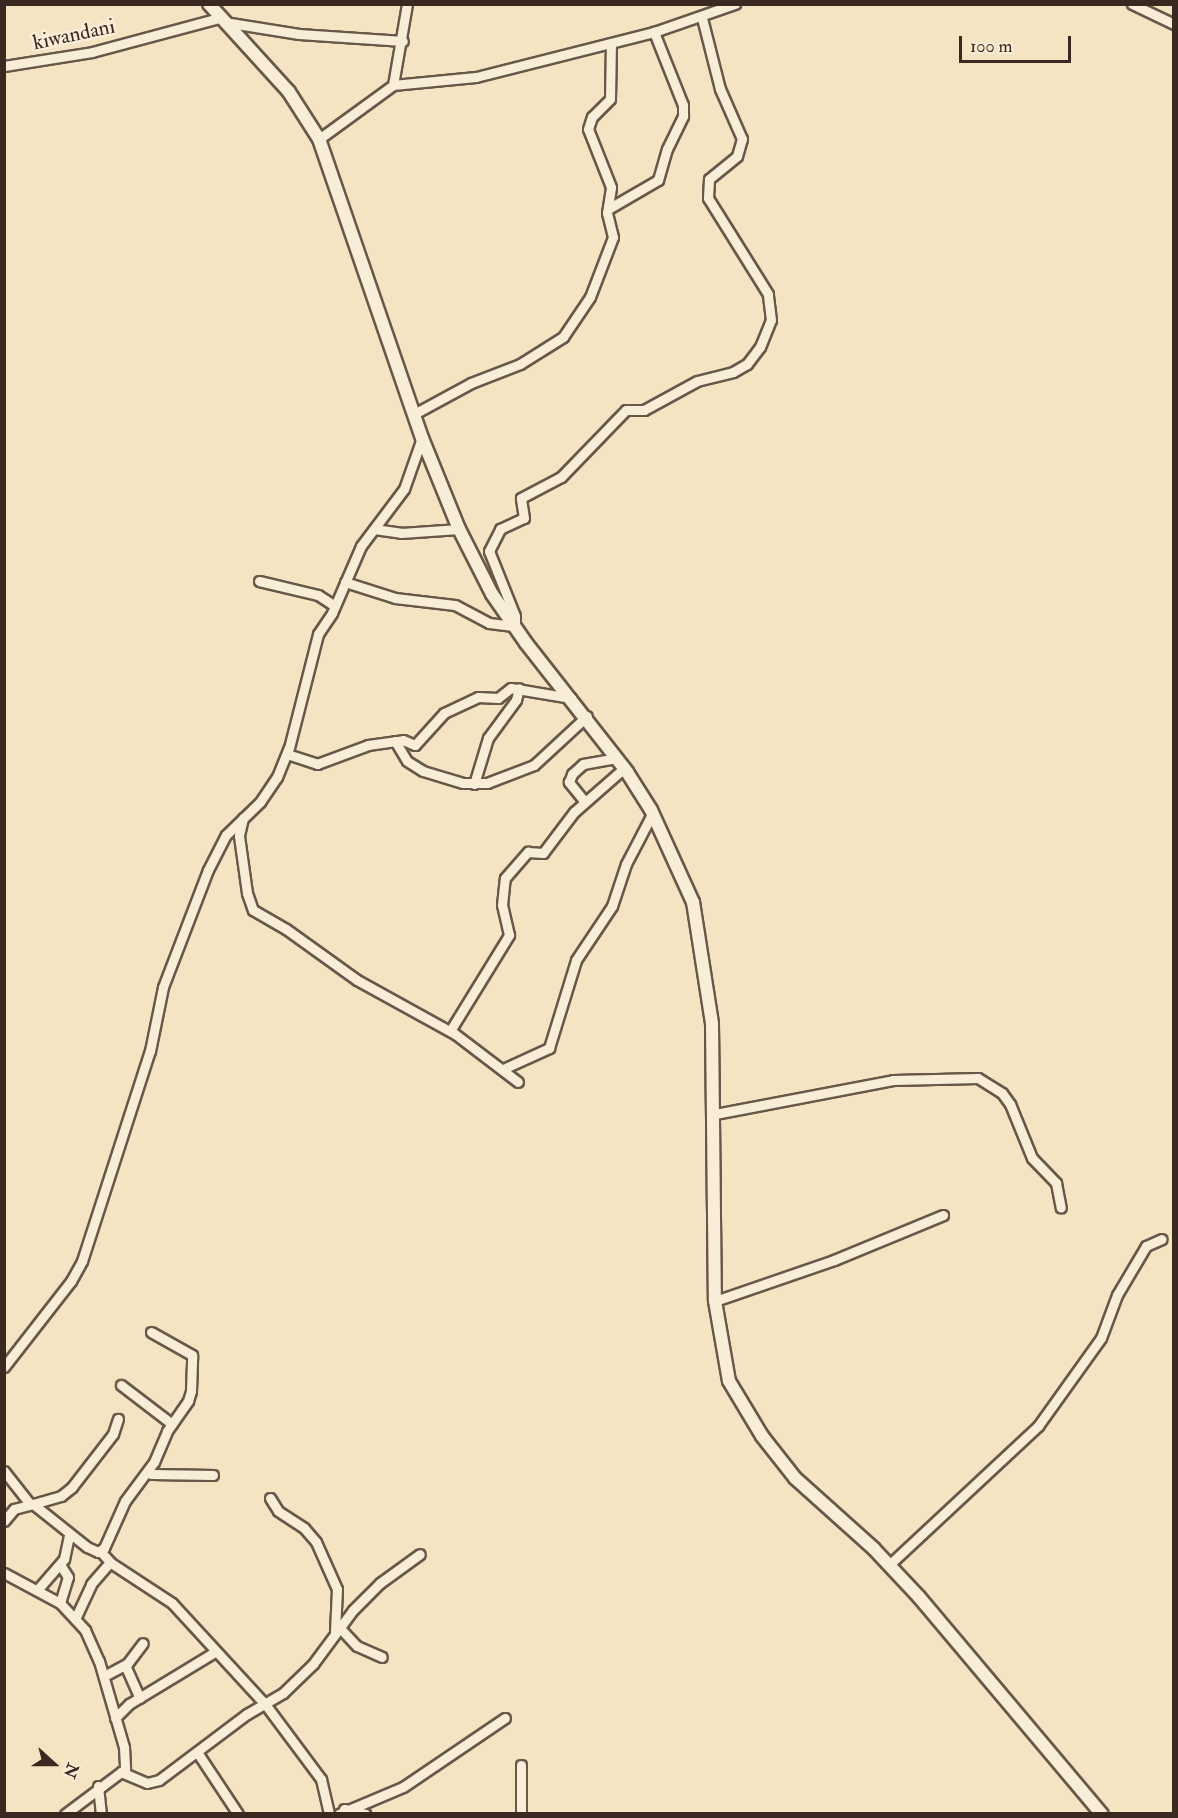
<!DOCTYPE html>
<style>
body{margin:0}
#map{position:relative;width:1178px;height:1818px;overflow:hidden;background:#f4e4c2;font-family:"IM FELL Double Pica",serif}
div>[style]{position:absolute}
.roads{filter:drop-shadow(2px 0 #685849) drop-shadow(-2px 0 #685849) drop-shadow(0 2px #685849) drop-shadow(0 -2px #685849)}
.street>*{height:9px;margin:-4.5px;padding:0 4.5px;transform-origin:4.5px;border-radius:4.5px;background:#f8edd7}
.secondary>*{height:12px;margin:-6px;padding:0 6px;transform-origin:6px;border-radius:6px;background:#f8edd7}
span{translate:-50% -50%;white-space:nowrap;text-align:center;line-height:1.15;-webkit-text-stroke:5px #f8edd7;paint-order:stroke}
.street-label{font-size:21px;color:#3a2921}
.frame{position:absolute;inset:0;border:6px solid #3a2921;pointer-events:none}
.north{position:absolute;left:24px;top:1734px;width:60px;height:60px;-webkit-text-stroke:4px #f8edd7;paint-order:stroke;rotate:111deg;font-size:16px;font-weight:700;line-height:24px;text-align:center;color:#3a2921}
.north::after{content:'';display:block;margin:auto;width:21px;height:27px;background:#3a2921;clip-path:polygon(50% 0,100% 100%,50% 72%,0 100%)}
.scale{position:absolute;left:959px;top:36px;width:112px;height:27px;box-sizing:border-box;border:3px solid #3a2921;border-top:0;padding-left:8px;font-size:18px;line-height:21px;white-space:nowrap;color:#3a2921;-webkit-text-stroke:4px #f8edd7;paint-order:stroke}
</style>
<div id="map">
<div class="roads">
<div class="street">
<i style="left:1132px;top:4px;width:47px;rotate:25.5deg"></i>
<i style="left:224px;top:22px;width:76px;rotate:9.1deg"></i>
<i style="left:299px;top:34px;width:104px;rotate:3.9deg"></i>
<i style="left:4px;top:66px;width:89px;rotate:-9deg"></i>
<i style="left:92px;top:52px;width:131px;rotate:-15deg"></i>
<i style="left:393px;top:85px;width:82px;rotate:-80.2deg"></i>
<i style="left:319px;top:139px;width:92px;rotate:-36.1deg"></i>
<i style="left:393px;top:85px;width:83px;rotate:-5.5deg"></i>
<i style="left:476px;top:77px;width:184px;rotate:-14.2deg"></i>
<i style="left:654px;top:32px;width:86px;rotate:-19.1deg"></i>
<i style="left:608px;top:209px;width:58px;rotate:-30.1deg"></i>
<i style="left:658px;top:180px;width:32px;rotate:-74deg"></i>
<i style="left:667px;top:149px;width:37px;rotate:-64deg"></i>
<i style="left:683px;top:116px;width:11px;rotate:-90deg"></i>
<i style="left:683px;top:105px;width:79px;rotate:-111.7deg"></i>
<i style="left:414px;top:414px;width:65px;rotate:-28.5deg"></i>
<i style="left:471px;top:383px;width:53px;rotate:-21.2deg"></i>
<i style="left:520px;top:364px;width:51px;rotate:-32.1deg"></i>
<i style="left:563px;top:337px;width:48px;rotate:-56deg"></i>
<i style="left:590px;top:297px;width:64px;rotate:-69deg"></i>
<i style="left:613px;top:237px;width:25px;rotate:-104deg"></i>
<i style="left:607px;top:213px;width:26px;rotate:-81deg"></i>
<i style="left:611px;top:187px;width:62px;rotate:-111.6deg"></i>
<i style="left:588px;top:129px;width:13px;rotate:-72deg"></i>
<i style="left:592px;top:117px;width:25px;rotate:-45deg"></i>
<i style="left:610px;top:99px;width:56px;rotate:-89deg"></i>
<i style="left:374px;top:529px;width:27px;rotate:8deg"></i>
<i style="left:401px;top:533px;width:58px;rotate:-3.9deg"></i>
<i style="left:259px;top:581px;width:61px;rotate:13.3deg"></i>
<i style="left:318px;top:595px;width:20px;rotate:33deg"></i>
<i style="left:345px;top:582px;width:52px;rotate:17.7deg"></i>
<i style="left:395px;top:598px;width:60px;rotate:6.7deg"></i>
<i style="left:455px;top:605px;width:38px;rotate:28deg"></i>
<i style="left:489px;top:623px;width:26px;rotate:7deg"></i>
<i style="left:515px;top:626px;width:10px;rotate:-90deg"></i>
<i style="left:515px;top:616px;width:70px;rotate:-111.8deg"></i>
<i style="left:489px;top:551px;width:25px;rotate:-63deg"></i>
<i style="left:500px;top:529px;width:26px;rotate:-25deg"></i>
<i style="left:524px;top:518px;width:20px;rotate:-99deg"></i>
<i style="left:521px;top:498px;width:45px;rotate:-27.7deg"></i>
<i style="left:561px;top:477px;width:93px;rotate:-45.9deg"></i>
<i style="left:626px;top:410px;width:18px"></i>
<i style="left:644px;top:410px;width:60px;rotate:-28.7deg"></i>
<i style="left:697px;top:381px;width:37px;rotate:-14deg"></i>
<i style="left:733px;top:372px;width:16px;rotate:-30deg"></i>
<i style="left:747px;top:364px;width:21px;rotate:-53deg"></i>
<i style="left:760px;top:347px;width:29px;rotate:-68deg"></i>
<i style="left:771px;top:320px;width:26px;rotate:-97deg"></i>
<i style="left:768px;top:294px;width:113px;rotate:-122deg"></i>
<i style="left:708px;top:198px;width:19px;rotate:-87deg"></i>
<i style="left:709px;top:179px;width:36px;rotate:-39deg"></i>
<i style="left:737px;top:156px;width:18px;rotate:-74deg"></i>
<i style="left:742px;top:139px;width:55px;rotate:-113.7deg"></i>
<i style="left:720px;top:89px;width:73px;rotate:-104.2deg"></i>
<i style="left:395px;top:741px;width:23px;rotate:59deg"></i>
<i style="left:407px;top:761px;width:19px;rotate:32deg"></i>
<i style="left:423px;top:771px;width:42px;rotate:16.7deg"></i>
<i style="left:463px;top:783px;width:24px"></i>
<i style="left:487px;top:783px;width:50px;rotate:-21deg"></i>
<i style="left:534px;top:765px;width:72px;rotate:-42.8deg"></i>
<i style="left:287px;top:754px;width:32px;rotate:18deg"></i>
<i style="left:317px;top:764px;width:54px;rotate:-20.4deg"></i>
<i style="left:368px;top:745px;width:35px;rotate:-8deg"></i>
<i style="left:403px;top:740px;width:13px;rotate:23deg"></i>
<i style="left:415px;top:745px;width:43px;rotate:-47.8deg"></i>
<i style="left:444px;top:713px;width:38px;rotate:-25deg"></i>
<i style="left:478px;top:697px;width:20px;rotate:3deg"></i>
<i style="left:498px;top:698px;width:16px;rotate:-38deg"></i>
<i style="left:511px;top:688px;width:61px;rotate:9.5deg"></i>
<i style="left:474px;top:784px;width:48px;rotate:-73.1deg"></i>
<i style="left:488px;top:738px;width:47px;rotate:-53.6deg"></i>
<i style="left:516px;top:700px;width:12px;rotate:-76deg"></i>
<i style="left:585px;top:802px;width:26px;rotate:-129deg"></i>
<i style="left:569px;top:782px;width:9px;rotate:-69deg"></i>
<i style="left:572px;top:774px;width:15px;rotate:-42deg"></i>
<i style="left:583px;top:764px;width:35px;rotate:-10deg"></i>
<i style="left:243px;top:818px;width:18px;rotate:103deg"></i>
<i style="left:239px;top:836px;width:58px;rotate:82deg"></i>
<i style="left:247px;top:893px;width:18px;rotate:71deg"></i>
<i style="left:253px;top:910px;width:38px;rotate:30deg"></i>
<i style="left:286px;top:929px;width:87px;rotate:35.7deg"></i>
<i style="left:357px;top:980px;width:112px;rotate:28.9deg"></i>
<i style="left:455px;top:1034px;width:79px;rotate:37.3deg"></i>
<i style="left:450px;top:1031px;width:113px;rotate:-58.4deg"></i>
<i style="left:509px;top:935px;width:31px;rotate:-103deg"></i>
<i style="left:502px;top:905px;width:27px;rotate:-84deg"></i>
<i style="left:505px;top:878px;width:35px;rotate:-49deg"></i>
<i style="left:528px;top:852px;width:15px;rotate:4deg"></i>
<i style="left:543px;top:853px;width:51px;rotate:-52.9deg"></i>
<i style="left:574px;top:812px;width:67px;rotate:-41.3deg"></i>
<i style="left:503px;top:1069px;width:51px;rotate:-24.5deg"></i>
<i style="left:549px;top:1048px;width:92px;rotate:-72.9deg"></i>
<i style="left:576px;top:960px;width:65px;rotate:-56.3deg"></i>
<i style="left:612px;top:906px;width:44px;rotate:-71.6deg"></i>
<i style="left:626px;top:864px;width:56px;rotate:-62.5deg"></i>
<i style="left:715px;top:1114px;width:181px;rotate:-10.8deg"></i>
<i style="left:893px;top:1080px;width:85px;rotate:-1.3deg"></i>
<i style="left:978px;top:1078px;width:28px;rotate:32deg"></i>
<i style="left:1002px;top:1093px;width:14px;rotate:54deg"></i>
<i style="left:1010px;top:1104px;width:58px;rotate:67.8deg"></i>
<i style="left:1032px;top:1158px;width:35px;rotate:46deg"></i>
<i style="left:1056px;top:1183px;width:25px;rotate:79deg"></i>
<i style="left:715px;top:1301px;width:126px;rotate:-19deg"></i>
<i style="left:834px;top:1260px;width:118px;rotate:-22.4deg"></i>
<i style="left:4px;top:1367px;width:109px;rotate:-52.1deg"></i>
<i style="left:71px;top:1281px;width:23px;rotate:-61deg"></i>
<i style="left:82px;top:1261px;width:221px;rotate:-72.1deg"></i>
<i style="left:150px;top:1051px;width:65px;rotate:-78.5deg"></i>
<i style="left:163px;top:987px;width:125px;rotate:-69deg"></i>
<i style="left:208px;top:870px;width:39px;rotate:-63deg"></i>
<i style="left:226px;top:835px;width:47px;rotate:-44.1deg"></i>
<i style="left:260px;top:802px;width:30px;rotate:-56deg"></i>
<i style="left:277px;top:777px;width:31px;rotate:-68deg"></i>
<i style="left:289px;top:748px;width:118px;rotate:-75.7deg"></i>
<i style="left:318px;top:634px;width:25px;rotate:-56deg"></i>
<i style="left:332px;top:613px;width:73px;rotate:-66.6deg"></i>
<i style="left:361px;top:546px;width:71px;rotate:-53deg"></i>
<i style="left:404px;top:489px;width:54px;rotate:-70.6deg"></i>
<i style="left:121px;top:1385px;width:64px;rotate:37.4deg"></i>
<i style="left:4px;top:1471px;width:42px;rotate:51.8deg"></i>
<i style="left:151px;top:1474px;width:62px;rotate:0.9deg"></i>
<i style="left:270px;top:1498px;width:15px;rotate:58deg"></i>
<i style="left:278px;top:1511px;width:31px;rotate:33deg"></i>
<i style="left:304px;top:1528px;width:18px;rotate:49deg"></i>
<i style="left:316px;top:1542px;width:51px;rotate:65.9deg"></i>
<i style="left:337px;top:1589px;width:43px;rotate:92.7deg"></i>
<i style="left:33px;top:1504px;width:29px;rotate:-16deg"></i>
<i style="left:61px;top:1496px;width:14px;rotate:-39deg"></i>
<i style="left:72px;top:1487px;width:67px;rotate:-52.3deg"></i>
<i style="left:113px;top:1434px;width:16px;rotate:-72deg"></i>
<i style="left:4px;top:1521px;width:16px;rotate:-50deg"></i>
<i style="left:14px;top:1509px;width:20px;rotate:-15deg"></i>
<i style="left:33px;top:1504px;width:69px;rotate:38.5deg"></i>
<i style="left:87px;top:1547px;width:12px;rotate:24deg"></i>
<i style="left:98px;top:1552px;width:7px;rotate:-34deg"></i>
<i style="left:104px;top:1548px;width:51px;rotate:-65.9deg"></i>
<i style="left:125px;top:1501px;width:49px;rotate:-53.4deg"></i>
<i style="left:154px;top:1462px;width:34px;rotate:-67deg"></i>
<i style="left:167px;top:1431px;width:37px;rotate:-55deg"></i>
<i style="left:188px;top:1401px;width:10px;rotate:-73deg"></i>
<i style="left:191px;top:1391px;width:36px;rotate:-88deg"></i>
<i style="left:192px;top:1355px;width:47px;rotate:-150.7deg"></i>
<i style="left:100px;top:1551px;width:16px;rotate:47deg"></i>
<i style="left:111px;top:1563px;width:73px;rotate:33.3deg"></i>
<i style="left:172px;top:1603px;width:137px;rotate:47.4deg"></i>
<i style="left:265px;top:1704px;width:94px;rotate:53.3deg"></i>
<i style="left:321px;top:1779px;width:36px;rotate:77deg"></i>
<i style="left:889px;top:1565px;width:204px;rotate:-43deg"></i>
<i style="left:1038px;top:1426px;width:108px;rotate:-54.4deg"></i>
<i style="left:1101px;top:1338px;width:46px;rotate:-69.6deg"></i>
<i style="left:1117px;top:1295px;width:57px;rotate:-59.4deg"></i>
<i style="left:1146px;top:1246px;width:17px;rotate:-24deg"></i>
<i style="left:4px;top:1573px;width:64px;rotate:28.2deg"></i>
<i style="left:60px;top:1603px;width:37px;rotate:47deg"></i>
<i style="left:85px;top:1630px;width:34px;rotate:66deg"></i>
<i style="left:99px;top:1661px;width:90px;rotate:73.8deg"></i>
<i style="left:124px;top:1747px;width:22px;rotate:87deg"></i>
<i style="left:125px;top:1769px;width:75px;rotate:143.1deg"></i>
<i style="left:38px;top:1589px;width:40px;rotate:-49deg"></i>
<i style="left:64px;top:1559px;width:25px;rotate:-78deg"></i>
<i style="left:60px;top:1603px;width:27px;rotate:-73deg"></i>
<i style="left:68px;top:1577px;width:15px;rotate:-122deg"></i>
<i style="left:75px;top:1619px;width:38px;rotate:-65deg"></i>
<i style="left:91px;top:1584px;width:29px;rotate:-49deg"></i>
<i style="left:339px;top:1627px;width:26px;rotate:47deg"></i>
<i style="left:357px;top:1646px;width:27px;rotate:24deg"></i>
<i style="left:125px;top:1665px;width:36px;rotate:66deg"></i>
<i style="left:104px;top:1676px;width:26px;rotate:-28deg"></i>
<i style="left:127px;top:1664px;width:26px;rotate:-53deg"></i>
<i style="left:115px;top:1718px;width:20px;rotate:-45deg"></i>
<i style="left:129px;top:1704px;width:100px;rotate:-31.2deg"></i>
<i style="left:197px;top:1752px;width:74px;rotate:56.5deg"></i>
<i style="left:521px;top:1765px;width:49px;rotate:90deg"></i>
<i style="left:121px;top:1772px;width:28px;rotate:23deg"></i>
<i style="left:147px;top:1783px;width:12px;rotate:-14deg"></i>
<i style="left:159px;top:1780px;width:110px;rotate:-36.9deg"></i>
<i style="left:247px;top:1714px;width:42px;rotate:-30.3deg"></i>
<i style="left:283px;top:1693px;width:42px;rotate:-44deg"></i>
<i style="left:313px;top:1664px;width:67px;rotate:-53.5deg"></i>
<i style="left:353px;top:1610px;width:38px;rotate:-45deg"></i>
<i style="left:380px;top:1583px;width:49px;rotate:-35.9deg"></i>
<i style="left:98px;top:1786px;width:28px;rotate:84deg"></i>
<i style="left:344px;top:1809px;width:22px;rotate:13deg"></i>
<i style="left:339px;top:1814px;width:69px;rotate:-22.9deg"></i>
<i style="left:403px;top:1787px;width:123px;rotate:-34.1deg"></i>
</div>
<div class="secondary">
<i style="left:209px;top:4px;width:119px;rotate:47.7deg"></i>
<i style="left:289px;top:92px;width:56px;rotate:57.4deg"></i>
<i style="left:319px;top:139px;width:316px;rotate:71deg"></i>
<i style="left:422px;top:438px;width:98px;rotate:67.9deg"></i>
<i style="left:459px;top:529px;width:73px;rotate:63.1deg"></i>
<i style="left:492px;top:594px;width:60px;rotate:55.2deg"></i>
<i style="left:526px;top:643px;width:164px;rotate:51.9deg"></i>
<i style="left:627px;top:772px;width:45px;rotate:57.7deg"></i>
<i style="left:651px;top:810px;width:101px;rotate:65.5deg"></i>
<i style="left:693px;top:902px;width:123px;rotate:81.1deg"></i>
<i style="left:712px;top:1024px;width:277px;rotate:89.4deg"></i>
<i style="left:715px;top:1301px;width:81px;rotate:80.1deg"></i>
<i style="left:729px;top:1381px;width:64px;rotate:59deg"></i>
<i style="left:762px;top:1436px;width:53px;rotate:51.8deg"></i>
<i style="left:795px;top:1478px;width:106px;rotate:41.9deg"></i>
<i style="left:874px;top:1549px;width:66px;rotate:46.8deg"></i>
<i style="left:919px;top:1597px;width:284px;rotate:49.9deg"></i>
</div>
</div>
<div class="street-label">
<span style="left:74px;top:35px;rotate:-12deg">kiwandani</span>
</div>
<div class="frame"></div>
<div class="north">N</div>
<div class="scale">100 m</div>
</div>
